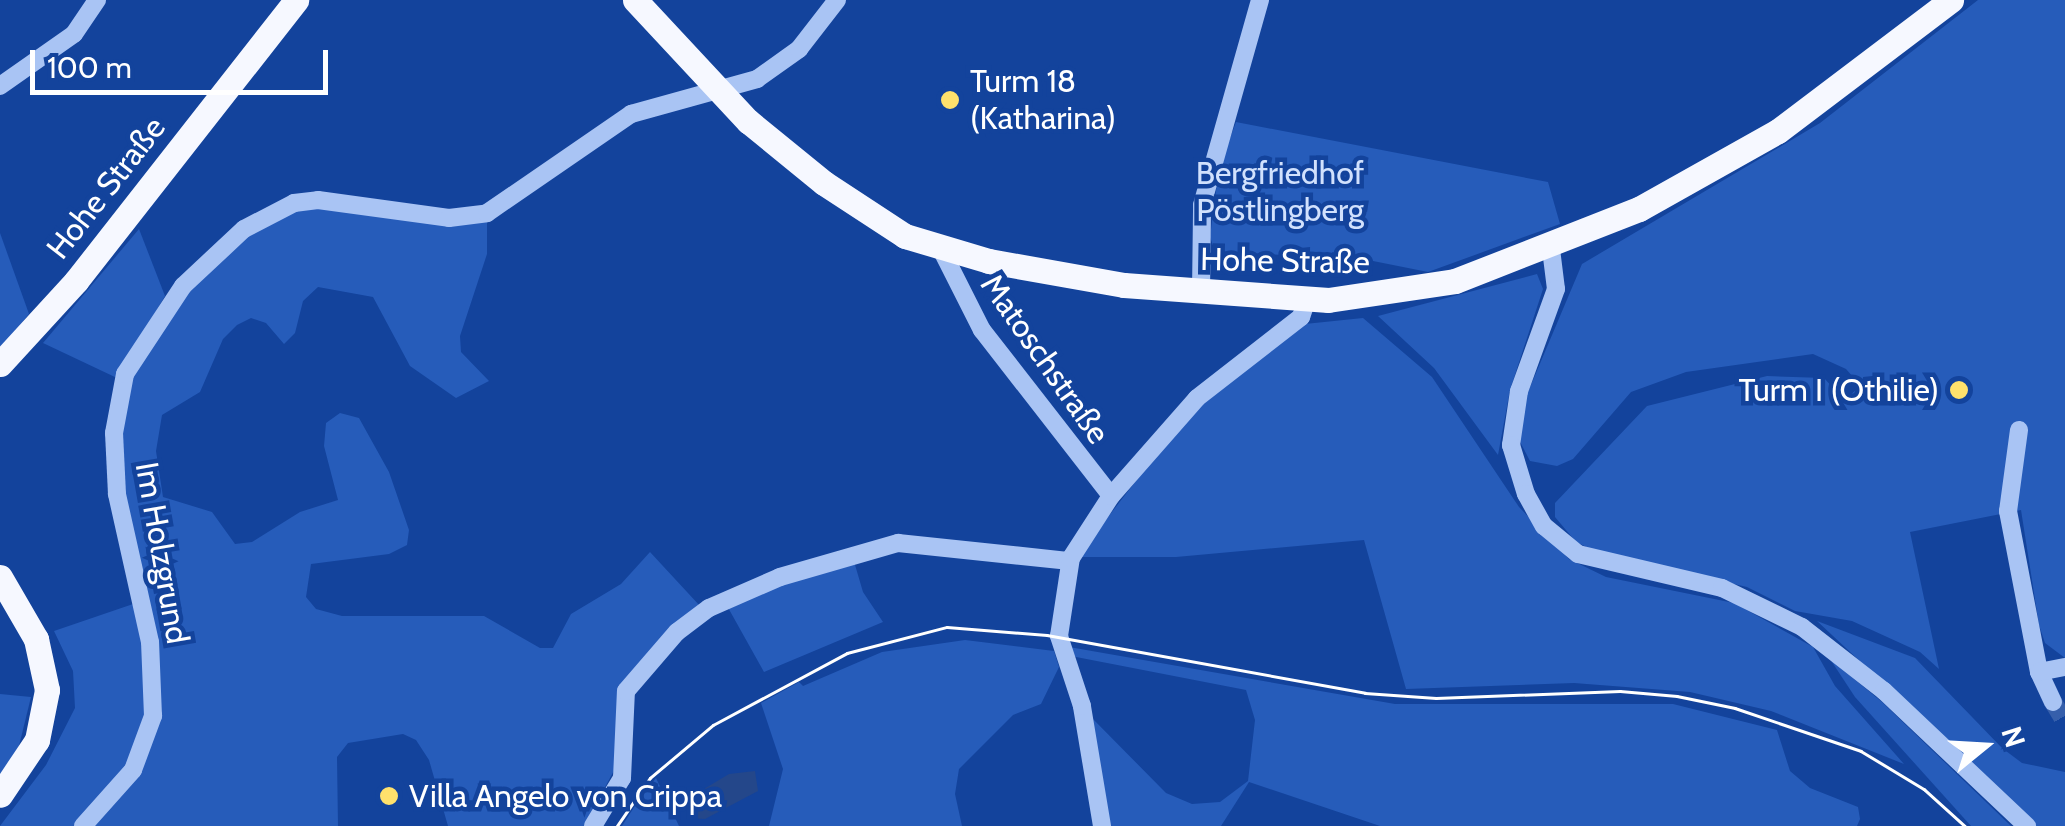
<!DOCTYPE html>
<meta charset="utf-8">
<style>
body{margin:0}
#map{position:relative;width:2065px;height:826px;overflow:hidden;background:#13439c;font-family:Cabin,sans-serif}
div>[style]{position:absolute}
.green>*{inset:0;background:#265cba}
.water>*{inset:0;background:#24478a}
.minor-tunnel>*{height:18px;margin-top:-9px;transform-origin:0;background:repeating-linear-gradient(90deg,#365fab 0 18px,transparent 0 27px)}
.minor>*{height:18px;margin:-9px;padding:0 9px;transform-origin:9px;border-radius:9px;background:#a9c4f4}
.major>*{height:25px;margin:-12.5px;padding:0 12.5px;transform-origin:12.5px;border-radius:12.5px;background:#f6f8ff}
.tram>*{height:2.5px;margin:-1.25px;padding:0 1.25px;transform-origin:1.25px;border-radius:1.25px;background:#fff}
.dots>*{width:28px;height:28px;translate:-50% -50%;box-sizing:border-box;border:5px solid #13439c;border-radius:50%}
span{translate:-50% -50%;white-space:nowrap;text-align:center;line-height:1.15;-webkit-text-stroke:9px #13439c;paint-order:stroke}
.poi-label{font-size:32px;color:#fff}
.left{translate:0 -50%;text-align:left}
.right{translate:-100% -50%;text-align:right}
.park-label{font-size:32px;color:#d1e1fd}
.street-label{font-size:32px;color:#fff}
.north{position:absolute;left:1935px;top:696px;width:100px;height:100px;-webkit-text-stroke:8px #13439c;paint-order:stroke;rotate:72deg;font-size:28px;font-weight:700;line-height:40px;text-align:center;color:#fff}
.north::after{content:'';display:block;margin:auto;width:35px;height:45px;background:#fff;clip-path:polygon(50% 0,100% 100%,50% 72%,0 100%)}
.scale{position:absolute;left:30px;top:50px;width:298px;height:45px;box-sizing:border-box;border:5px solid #fff;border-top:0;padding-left:12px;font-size:30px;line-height:35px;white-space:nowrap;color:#fff;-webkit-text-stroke:8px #13439c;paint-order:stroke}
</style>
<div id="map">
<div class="green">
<i style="clip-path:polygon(1978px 0,2065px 0,2065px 658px,2045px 643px,2039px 625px,2021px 510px,1910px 532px,1939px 669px,1920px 652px,1852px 621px,1795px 611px,1747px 587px,1601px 554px,1576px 542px,1555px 517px,1555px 503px,1647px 406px,1767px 376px,1824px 378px,1844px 400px,1861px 386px,1846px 369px,1813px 354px,1686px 372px,1631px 392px,1573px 459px,1557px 466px,1530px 461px,1517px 436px,1525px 399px,1582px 264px,1820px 123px)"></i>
<i style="clip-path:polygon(1236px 122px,1548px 182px,1560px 224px,1428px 272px,1368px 260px,1215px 251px,1210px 237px,1219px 168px)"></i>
<i style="clip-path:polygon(298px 207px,487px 219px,487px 254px,460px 336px,461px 352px,489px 381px,456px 398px,410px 366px,373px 297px,318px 287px,303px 301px,295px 333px,284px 344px,266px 323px,251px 318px,237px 325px,223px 339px,200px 392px,162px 415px,156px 451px,163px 497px,212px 512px,235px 544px,252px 542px,300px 512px,338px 500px,324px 446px,326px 423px,340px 413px,359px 418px,389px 472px,409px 530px,407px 545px,389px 554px,311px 564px,306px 597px,316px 609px,342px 616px,484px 616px,540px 648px,553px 648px,571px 614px,621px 584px,650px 552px,700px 606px,620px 686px,617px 765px,584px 826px,448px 826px,429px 760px,416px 740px,403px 734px,348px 743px,337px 757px,338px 826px,91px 826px,157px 716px,118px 468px,129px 376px,174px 303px,230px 246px)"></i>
<i style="clip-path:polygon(139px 229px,165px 296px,117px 378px,43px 343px)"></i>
<i style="clip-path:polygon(0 233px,29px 314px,0 349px)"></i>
<i style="clip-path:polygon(1537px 274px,1543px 289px,1510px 390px,1498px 455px,1434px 368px,1378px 316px)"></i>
<i style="clip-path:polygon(1363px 318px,1432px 377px,1519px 507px,1569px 559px,1606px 577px,1734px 603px,1813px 647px,1835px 686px,1904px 764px,1771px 711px,1690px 692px,1574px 683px,1406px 689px,1364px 540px,1176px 557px,1077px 557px,1184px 419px,1305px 324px)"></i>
<i style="clip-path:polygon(853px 558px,863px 592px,883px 622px,764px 672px,726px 604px)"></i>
<i style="clip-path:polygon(136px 603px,149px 699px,139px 752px,76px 826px,0 826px,46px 765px,75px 708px,73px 671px,54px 631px)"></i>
<i style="clip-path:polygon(1817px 621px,1915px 658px,2002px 748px,2022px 763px,2065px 772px,2065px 826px,2036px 826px)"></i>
<i style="clip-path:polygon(965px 640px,1054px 651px,1059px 667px,1041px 704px,1013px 715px,959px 769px,955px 794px,962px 826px,769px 826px,783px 769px,761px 703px,799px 682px,803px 686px,882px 652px)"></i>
<i style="clip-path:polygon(1069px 647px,1395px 704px,1673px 704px,1777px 730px,1790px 771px,1810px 788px,1858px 807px,1860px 819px,1857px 826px,1380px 826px,1249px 782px,1221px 826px,1109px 826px,1090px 716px,1166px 793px,1192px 804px,1220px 802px,1248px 781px,1255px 720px,1246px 690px,1071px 656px)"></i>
<i style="clip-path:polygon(1830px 659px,1882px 702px,2011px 826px,1971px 826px,1855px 697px)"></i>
<i style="clip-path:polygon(0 694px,31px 697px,18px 750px,0 775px)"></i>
<i style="clip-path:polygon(656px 778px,679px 826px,622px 826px,638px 801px)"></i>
</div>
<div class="water">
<i style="clip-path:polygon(755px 771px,758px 791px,705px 819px,690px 818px,688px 805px,699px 792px,729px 774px)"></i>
</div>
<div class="minor-tunnel">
<i style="left:2053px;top:702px;width:23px;rotate:59deg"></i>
</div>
<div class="minor">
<i style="left:0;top:86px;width:90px;rotate:-35.1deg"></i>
<i style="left:74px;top:34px;width:41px;rotate:-55.9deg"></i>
<i style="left:941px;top:249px;width:91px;rotate:63.2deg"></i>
<i style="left:982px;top:330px;width:210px;rotate:52.1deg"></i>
<i style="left:1551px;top:249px;width:40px;rotate:82.9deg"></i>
<i style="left:1556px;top:289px;width:109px;rotate:109.9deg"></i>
<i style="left:1519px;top:391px;width:55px;rotate:98.4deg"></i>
<i style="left:1511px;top:445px;width:51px;rotate:73deg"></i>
<i style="left:1526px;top:494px;width:37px;rotate:61deg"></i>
<i style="left:1544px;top:526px;width:44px;rotate:39.5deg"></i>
<i style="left:1578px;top:554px;width:148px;rotate:13.3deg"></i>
<i style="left:1722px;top:588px;width:89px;rotate:26deg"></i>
<i style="left:1802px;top:627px;width:104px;rotate:38deg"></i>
<i style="left:1884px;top:691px;width:197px;rotate:43.4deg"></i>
<i style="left:1201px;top:293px;width:88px;rotate:-89.3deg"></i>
<i style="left:1202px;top:205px;width:213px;rotate:-74.2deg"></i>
<i style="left:2019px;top:430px;width:82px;rotate:97.7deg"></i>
<i style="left:2008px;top:511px;width:164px;rotate:79.1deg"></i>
<i style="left:2039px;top:672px;width:33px;rotate:65deg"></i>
<i style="left:2039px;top:672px;width:26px;rotate:-11deg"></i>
<i style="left:83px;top:826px;width:75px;rotate:-48.2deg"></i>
<i style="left:133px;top:770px;width:58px;rotate:-69.7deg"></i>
<i style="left:153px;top:716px;width:74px;rotate:-92.3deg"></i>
<i style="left:150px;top:642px;width:152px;rotate:-102.6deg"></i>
<i style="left:117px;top:494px;width:61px;rotate:-92.8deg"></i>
<i style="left:114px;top:433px;width:60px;rotate:-79.4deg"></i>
<i style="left:125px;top:374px;width:105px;rotate:-56.6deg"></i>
<i style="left:183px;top:286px;width:83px;rotate:-43.1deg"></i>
<i style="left:244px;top:229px;width:56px;rotate:-27.5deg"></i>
<i style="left:294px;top:203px;width:24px;rotate:-7deg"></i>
<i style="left:318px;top:200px;width:132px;rotate:7.8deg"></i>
<i style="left:449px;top:218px;width:38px;rotate:-7deg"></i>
<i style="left:487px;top:213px;width:175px;rotate:-34.5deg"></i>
<i style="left:631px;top:114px;width:131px;rotate:-15.5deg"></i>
<i style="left:757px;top:79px;width:52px;rotate:-35.5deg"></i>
<i style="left:799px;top:49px;width:62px;rotate:-52.2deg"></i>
<i style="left:593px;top:826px;width:56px;rotate:-58.9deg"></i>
<i style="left:622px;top:778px;width:87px;rotate:-87.4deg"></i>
<i style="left:626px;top:691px;width:78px;rotate:-49.2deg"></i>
<i style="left:677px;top:632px;width:40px;rotate:-37deg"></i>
<i style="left:709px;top:608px;width:77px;rotate:-23.6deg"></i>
<i style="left:780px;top:577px;width:123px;rotate:-16.1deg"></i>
<i style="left:898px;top:543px;width:173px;rotate:6deg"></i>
<i style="left:1102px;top:826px;width:122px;rotate:-99.5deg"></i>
<i style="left:1082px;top:706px;width:74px;rotate:-108.2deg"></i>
<i style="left:1059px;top:636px;width:79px;rotate:-81.3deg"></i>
<i style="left:1071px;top:558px;width:74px;rotate:-57.2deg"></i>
<i style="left:1111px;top:496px;width:130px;rotate:-48.7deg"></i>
<i style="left:1197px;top:398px;width:132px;rotate:-37.9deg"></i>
<i style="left:1301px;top:317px;width:18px;rotate:-71deg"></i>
</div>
<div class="major">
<i style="left:635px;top:0;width:166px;rotate:47deg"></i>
<i style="left:748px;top:121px;width:98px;rotate:39.2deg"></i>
<i style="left:824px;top:183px;width:97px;rotate:33.2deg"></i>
<i style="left:905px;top:236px;width:88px;rotate:16.6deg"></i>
<i style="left:989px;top:261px;width:137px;rotate:10.1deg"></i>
<i style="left:1124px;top:285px;width:205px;rotate:4.2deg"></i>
<i style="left:1328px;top:300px;width:128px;rotate:-8.5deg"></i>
<i style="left:1455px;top:281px;width:198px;rotate:-21.4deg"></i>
<i style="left:1639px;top:209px;width:159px;rotate:-29.3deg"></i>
<i style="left:1778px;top:131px;width:217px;rotate:-37.1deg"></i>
<i style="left:0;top:364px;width:113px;rotate:-47.5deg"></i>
<i style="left:76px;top:281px;width:357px;rotate:-51.9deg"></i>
<i style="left:0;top:577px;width:72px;rotate:59.9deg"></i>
<i style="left:36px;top:639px;width:52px;rotate:77.8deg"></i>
<i style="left:47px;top:690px;width:51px;rotate:101.3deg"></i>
<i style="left:37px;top:740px;width:66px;rotate:123.9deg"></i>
</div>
<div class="tram">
<i style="left:617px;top:826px;width:58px;rotate:-55.5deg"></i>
<i style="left:650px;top:778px;width:82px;rotate:-40.1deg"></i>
<i style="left:713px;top:725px;width:152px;rotate:-28.2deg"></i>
<i style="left:847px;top:653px;width:103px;rotate:-14.6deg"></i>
<i style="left:947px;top:627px;width:100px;rotate:4.6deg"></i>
<i style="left:1047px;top:635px;width:323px;rotate:10.3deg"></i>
<i style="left:1365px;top:693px;width:71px;rotate:4deg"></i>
<i style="left:1436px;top:698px;width:184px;rotate:-2.2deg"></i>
<i style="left:1620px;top:691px;width:57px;rotate:5deg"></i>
<i style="left:1677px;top:696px;width:59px;rotate:11.7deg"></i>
<i style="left:1735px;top:708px;width:133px;rotate:18.8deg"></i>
<i style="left:1861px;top:751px;width:74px;rotate:31.1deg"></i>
<i style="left:1924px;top:789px;width:55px;rotate:42.1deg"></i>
</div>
<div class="dots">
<i style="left:950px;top:100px;background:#ffe16c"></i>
<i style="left:1959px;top:390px;background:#ffe16c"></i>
<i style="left:389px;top:796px;background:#ffe16c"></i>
</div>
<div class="poi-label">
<span class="left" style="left:970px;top:100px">Turm 18<br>(Katharina)</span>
<span class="right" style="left:1939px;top:390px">Turm I (Othilie)</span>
<span class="left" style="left:409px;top:796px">Villa Angelo von Crippa</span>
</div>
<div class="park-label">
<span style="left:1280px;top:192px">Bergfriedhof<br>Pöstlingberg</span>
</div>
<div class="street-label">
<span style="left:106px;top:188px;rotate:-52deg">Hohe Straße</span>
<span style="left:1285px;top:261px;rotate:1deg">Hohe Straße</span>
<span style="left:1045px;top:359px;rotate:55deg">Matoschstraße</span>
<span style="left:162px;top:553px;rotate:80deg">Im Holzgrund</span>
</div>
<div class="north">N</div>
<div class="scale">100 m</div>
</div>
